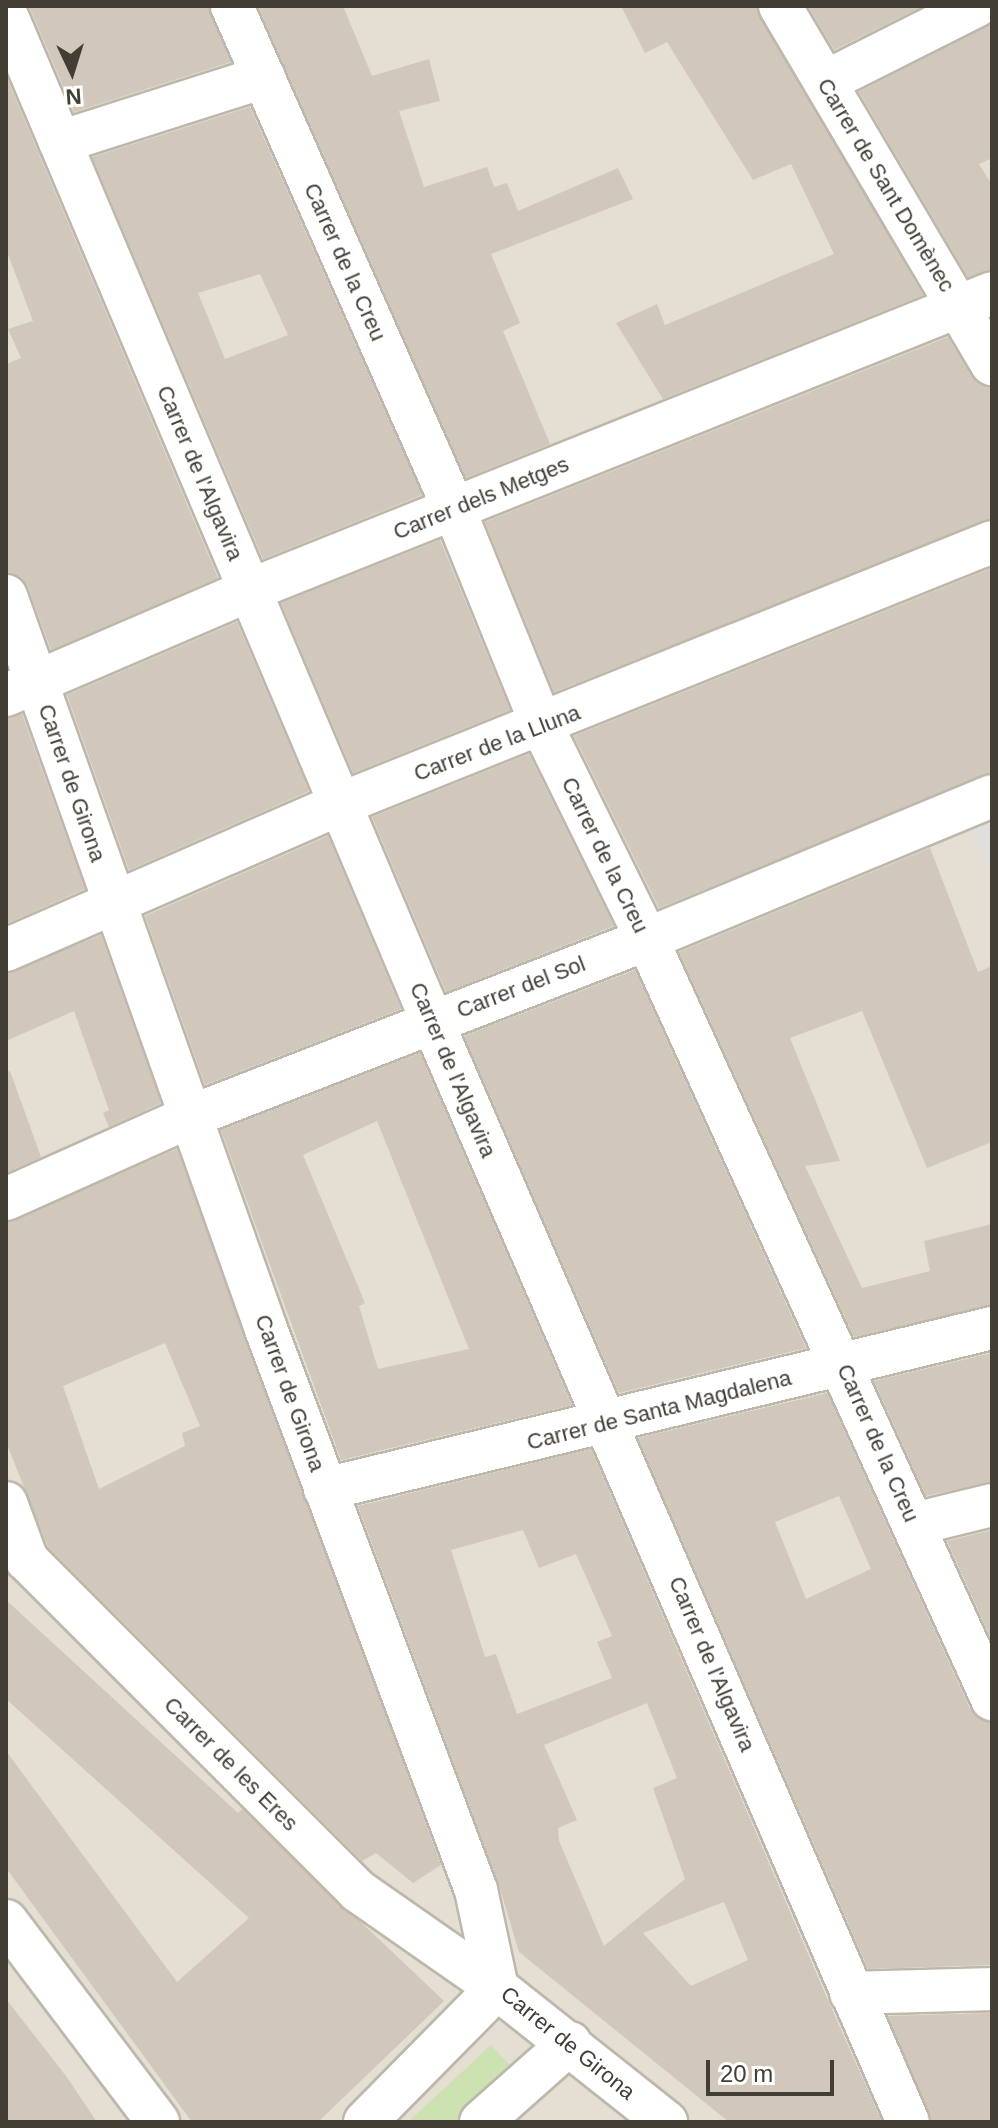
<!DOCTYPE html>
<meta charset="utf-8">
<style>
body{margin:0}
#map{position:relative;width:998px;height:2128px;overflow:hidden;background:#f0ede4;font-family:Helvetica,sans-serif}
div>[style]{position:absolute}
.residential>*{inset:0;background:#e4ded3}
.green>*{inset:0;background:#cce2b0}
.parking>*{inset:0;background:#e1dfdc}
.building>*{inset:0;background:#d1c8bb}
.roads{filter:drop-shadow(2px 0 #beb7ab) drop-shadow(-2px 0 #beb7ab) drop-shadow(0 2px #beb7ab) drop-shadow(0 -2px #beb7ab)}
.minor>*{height:42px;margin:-21px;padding:0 21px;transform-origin:21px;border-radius:21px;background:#fff}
span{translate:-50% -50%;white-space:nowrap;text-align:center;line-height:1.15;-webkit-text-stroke:7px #fff;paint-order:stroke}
.street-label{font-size:22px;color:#423d35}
.frame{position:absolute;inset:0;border:8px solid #423d35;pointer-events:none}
.north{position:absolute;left:32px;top:32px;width:80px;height:80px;-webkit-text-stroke:6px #fff;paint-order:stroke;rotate:176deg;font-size:22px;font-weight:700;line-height:32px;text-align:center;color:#423d35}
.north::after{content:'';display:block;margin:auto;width:28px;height:36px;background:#423d35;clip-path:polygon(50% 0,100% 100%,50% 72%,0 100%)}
.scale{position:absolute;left:706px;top:2060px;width:128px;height:36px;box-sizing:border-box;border:4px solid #423d35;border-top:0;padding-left:10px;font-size:24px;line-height:28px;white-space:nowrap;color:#423d35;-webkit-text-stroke:6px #fff;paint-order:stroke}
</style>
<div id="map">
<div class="residential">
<i style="clip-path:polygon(6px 6px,992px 6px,992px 2122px,6px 2122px)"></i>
</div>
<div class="green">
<i style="clip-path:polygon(491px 2045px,518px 2074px,465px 2122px,408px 2122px)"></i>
</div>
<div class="parking">
<i style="clip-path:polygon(992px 812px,992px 877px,968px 821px)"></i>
</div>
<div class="building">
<i style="clip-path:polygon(29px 6px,208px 6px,231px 62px,74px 112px)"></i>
<i style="clip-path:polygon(258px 6px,343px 6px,372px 76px,429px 59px,440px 101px,399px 111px,424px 187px,487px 167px,494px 187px,507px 183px,518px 211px,618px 168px,633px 199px,491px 254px,520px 323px,503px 331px,550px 444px,466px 478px)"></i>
<i style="clip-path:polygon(621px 6px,756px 6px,923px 295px,663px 399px,616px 323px,657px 304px,665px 325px,834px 254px,791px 164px,753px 180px,667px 42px,645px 53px)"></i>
<i style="clip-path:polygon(808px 6px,923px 6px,834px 50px)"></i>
<i style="clip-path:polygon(992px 23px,992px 158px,979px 164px,992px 185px,992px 270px,968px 277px,859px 92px)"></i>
<i style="clip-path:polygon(6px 76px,218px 578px,51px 650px,28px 587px,21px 577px,6px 573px,6px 364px,21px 358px,8px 329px,33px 321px,6px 249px)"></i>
<i style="clip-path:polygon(evenodd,250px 107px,422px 495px,263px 559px,92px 157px,250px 107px,260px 274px,288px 335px,225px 359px,198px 293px,260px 274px)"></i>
<i style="clip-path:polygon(948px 337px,972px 377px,992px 388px,992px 519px,554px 692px,485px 522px)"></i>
<i style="clip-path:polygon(440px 540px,510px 710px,353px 773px,281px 603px)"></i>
<i style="clip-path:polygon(992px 568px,992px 773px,659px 908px,574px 736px)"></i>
<i style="clip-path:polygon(237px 622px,309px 791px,129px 870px,67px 695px)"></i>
<i style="clip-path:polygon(22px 714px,85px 889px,6px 924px,6px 719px)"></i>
<i style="clip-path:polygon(529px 754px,614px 926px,446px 992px,372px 817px)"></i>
<i style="clip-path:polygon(328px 836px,401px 1009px,205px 1085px,145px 916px)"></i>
<i style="clip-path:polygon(930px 848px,978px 972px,992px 966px,992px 1142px,927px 1168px,862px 1011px,790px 1038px,840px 1161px,805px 1166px,862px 1288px,930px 1271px,924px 1241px,992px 1224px,992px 1305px,854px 1337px,679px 952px)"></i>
<i style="clip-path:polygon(101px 935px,161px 1103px,109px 1127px,103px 1113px,109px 1110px,74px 1011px,6px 1041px,6px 974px)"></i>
<i style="clip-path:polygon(635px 970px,806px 1348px,619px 1393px,464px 1036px)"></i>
<i style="clip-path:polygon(evenodd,420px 1053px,572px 1405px,341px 1460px,221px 1130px,420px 1053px,377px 1121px,469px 1349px,378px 1369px,359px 1306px,365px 1303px,303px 1155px,377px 1121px)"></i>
<i style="clip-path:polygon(10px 1071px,41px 1157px,6px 1173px,6px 1072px)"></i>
<i style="clip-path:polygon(evenodd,177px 1149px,441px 1865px,413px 1883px,376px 1853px,362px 1861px,48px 1547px,6px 1442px,6px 1223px,177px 1149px,165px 1343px,200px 1426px,182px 1433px,185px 1446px,99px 1489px,63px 1386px,165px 1343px)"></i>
<i style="clip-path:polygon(992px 1353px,992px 1482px,926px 1496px,874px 1381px)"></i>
<i style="clip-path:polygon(evenodd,827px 1393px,970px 1709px,992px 1723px,992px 1965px,868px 1969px,638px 1438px,827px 1393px,839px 1496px,871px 1569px,806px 1599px,775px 1522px,839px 1496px)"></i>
<i style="clip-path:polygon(evenodd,591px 1449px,830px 2005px,882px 2122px,729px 2122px,519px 1952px,498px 1882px,358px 1506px,591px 1449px,523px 1530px,539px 1568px,576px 1554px,612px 1636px,597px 1642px,612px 1678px,517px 1714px,496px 1654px,485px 1657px,451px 1550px,523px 1530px,591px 1449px,647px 1703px,677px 1778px,653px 1788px,685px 1879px,604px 1946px,559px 1841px,558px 1828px,577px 1820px,544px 1745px,647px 1703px,591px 1449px,724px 1902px,748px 1960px,691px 1986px,643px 1933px,724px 1902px)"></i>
<i style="clip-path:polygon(992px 1530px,992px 1641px,947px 1541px)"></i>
<i style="clip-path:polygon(6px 1600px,238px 1813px,242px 1809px,444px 2001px,318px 2122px,192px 2122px,6px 1868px,6px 1751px,177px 1982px,249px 1918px,6px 1699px)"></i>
<i style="clip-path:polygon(6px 1999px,66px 2076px,97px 2122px,6px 2122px)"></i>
<i style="clip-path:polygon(992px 2013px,992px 2122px,932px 2122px,888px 2016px)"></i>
</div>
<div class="roads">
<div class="minor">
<i style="left:232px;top:6px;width:550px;rotate:66.19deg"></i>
<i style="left:454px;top:509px;width:234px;rotate:67.9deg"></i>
<i style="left:542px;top:726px;width:237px;rotate:63.8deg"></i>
<i style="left:647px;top:939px;width:835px;rotate:65.58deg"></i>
<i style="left:780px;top:6px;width:416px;rotate:59.4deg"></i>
<i style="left:6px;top:14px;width:1093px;rotate:67.07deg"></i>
<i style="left:432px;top:1021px;width:1199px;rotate:66.62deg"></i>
<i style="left:825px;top:82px;width:169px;rotate:-26.7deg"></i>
<i style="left:60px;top:142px;width:214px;rotate:-17.7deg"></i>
<i style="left:6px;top:596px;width:778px;rotate:70.47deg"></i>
<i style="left:266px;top:1329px;width:599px;rotate:69.48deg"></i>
<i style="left:476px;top:1890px;width:100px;rotate:77.9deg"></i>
<i style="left:6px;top:695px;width:266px;rotate:-23.3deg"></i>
<i style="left:250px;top:590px;width:799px;rotate:-21.81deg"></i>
<i style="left:6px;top:950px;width:365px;rotate:-23.6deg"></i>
<i style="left:340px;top:804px;width:703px;rotate:-21.89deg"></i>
<i style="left:6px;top:1199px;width:201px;rotate:-24.1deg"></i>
<i style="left:189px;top:1117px;width:491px;rotate:-21.2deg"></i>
<i style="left:647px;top:939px;width:373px;rotate:-22.5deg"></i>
<i style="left:325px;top:1489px;width:686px;rotate:-13.57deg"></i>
<i style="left:6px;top:1503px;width:61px;rotate:69.8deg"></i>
<i style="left:27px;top:1560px;width:468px;rotate:45deg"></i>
<i style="left:358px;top:1891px;width:169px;rotate:34.9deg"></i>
<i style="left:497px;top:1988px;width:216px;rotate:38.4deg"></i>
<i style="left:914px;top:1524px;width:80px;rotate:-13.7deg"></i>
<i style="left:6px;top:1921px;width:252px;rotate:52.9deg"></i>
<i style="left:851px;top:1993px;width:141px;rotate:-1.6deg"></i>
<i style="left:365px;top:2122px;width:188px;rotate:-45.4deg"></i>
<i style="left:481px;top:2122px;width:119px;rotate:-41.6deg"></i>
</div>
</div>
<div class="street-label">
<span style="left:886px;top:185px;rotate:59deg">Carrer de Sant Domènec</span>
<span style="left:345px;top:262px;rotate:66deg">Carrer de la Creu</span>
<span style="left:200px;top:473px;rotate:67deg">Carrer de l'Algavira</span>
<span style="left:481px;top:498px;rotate:-22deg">Carrer dels Metges</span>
<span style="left:497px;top:743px;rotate:-21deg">Carrer de la Lluna</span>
<span style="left:72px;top:783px;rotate:71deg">Carrer de Girona</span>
<span style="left:605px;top:855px;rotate:64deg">Carrer de la Creu</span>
<span style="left:521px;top:987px;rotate:-21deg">Carrer del Sol</span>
<span style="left:453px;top:1070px;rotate:67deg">Carrer de l'Algavira</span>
<span style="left:290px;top:1393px;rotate:70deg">Carrer de Girona</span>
<span style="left:659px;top:1410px;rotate:-14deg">Carrer de Santa Magdalena</span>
<span style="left:878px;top:1443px;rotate:66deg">Carrer de la Creu</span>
<span style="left:712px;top:1664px;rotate:67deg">Carrer de l'Algavira</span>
<span style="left:231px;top:1764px;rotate:45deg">Carrer de les Eres</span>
<span style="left:568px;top:2043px;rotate:39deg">Carrer de Girona</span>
</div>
<div class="frame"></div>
<div class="north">N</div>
<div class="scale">20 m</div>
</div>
